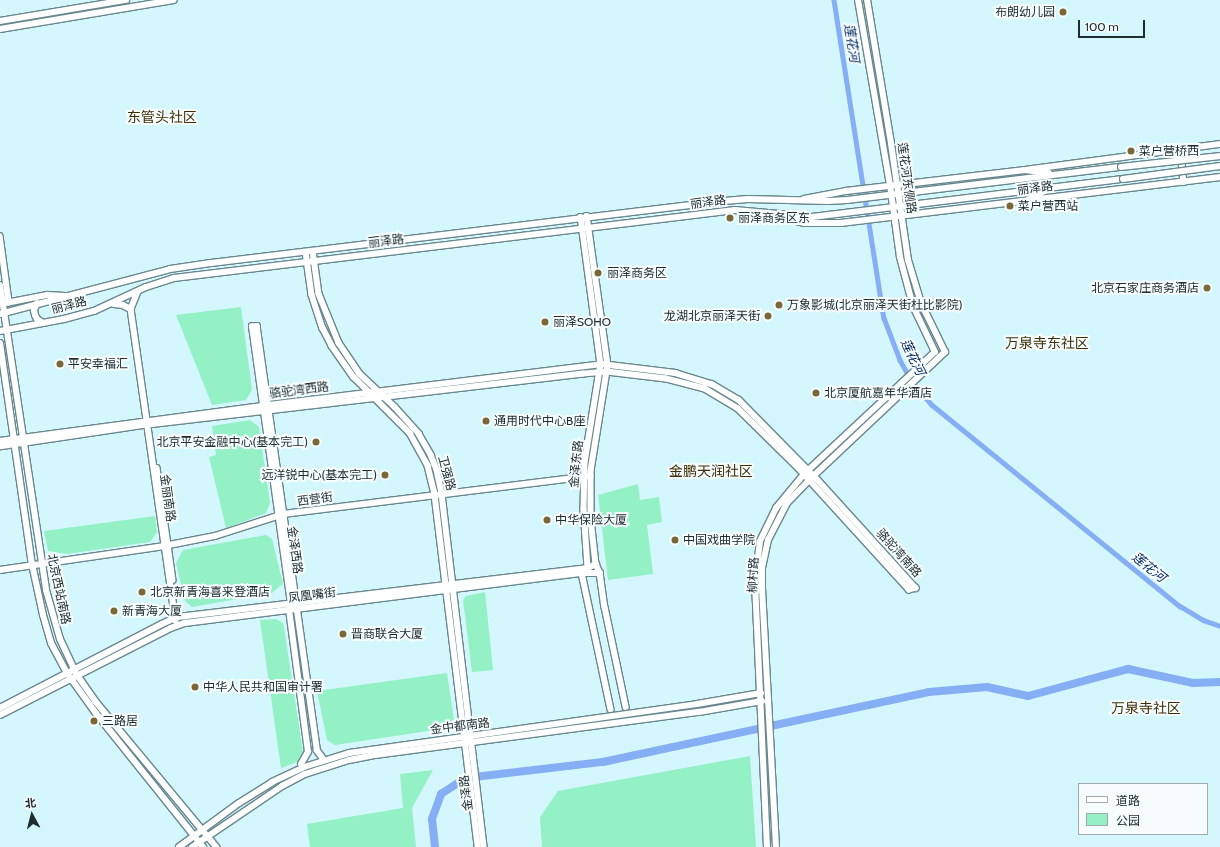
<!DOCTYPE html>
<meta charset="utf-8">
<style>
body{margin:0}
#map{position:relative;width:1220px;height:847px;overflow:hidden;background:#d4f6fd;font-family:Cabin,"Noto Sans SC",sans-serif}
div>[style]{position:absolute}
.green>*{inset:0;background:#94f0c5}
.canal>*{height:4.5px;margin:-2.25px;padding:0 2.25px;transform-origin:2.25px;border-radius:2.25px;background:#85aef4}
.river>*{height:8px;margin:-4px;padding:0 4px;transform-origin:4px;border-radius:4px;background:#85aef4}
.roads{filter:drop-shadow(1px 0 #69878e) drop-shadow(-1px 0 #69878e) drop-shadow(0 1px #69878e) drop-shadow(0 -1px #69878e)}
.secondary>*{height:5.5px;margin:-2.75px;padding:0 2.75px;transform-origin:2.75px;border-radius:2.75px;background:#fff}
.primary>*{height:6px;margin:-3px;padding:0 3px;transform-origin:3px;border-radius:3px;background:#fff}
.bridges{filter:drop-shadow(1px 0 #69878e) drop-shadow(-1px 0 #69878e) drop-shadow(0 1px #69878e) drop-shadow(0 -1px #69878e)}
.primary-bridge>*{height:6px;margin:-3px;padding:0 3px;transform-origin:3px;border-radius:3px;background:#fff}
.dots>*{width:11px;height:11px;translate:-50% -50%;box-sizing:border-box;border:2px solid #f7fdff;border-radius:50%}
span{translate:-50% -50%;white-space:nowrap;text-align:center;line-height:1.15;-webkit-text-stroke:4px #f7fdff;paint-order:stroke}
.poi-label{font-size:12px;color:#202d2f}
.right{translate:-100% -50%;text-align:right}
.left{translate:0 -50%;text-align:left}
.street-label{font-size:12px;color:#202d2f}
.water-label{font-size:13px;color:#022561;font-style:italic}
.quarter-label{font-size:14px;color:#3d2f05}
.legend{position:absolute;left:1078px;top:783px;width:130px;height:52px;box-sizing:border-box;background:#f7fdff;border:1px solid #a1aaac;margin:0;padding:5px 7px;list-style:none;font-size:12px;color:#202d2f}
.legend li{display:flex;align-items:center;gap:8px;height:20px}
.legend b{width:20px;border:1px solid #a1aaac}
.north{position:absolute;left:12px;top:795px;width:40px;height:40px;-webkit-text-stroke:3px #f7fdff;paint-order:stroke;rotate:353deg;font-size:11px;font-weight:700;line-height:16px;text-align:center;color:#202d2f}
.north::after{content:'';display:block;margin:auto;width:14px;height:18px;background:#202d2f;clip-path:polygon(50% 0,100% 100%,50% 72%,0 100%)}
.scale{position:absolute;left:1078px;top:20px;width:67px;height:18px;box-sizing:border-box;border:2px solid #202d2f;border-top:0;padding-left:5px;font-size:12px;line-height:14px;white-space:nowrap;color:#202d2f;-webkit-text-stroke:3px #f7fdff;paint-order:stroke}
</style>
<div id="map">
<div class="green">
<i style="clip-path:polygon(241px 307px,252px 390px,246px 400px,212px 405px,176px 315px)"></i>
<i style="clip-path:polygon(250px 420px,259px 427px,270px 503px,266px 513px,226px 528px,209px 457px,216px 455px,212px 426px)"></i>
<i style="clip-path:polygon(638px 484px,640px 500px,659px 497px,662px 522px,647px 525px,653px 574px,608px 580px,598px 495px)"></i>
<i style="clip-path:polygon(155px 516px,157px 532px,150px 542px,67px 554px,48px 551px,44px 531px)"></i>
<i style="clip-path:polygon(266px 535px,272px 539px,283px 584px,272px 593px,192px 607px,185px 601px,176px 563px,183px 550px)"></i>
<i style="clip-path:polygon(485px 592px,493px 670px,472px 672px,463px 600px,466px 596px)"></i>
<i style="clip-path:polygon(276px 619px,283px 623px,284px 627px,303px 753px,297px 762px,281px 768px,260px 620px)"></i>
<i style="clip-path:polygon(447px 673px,454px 720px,448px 728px,335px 745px,327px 740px,317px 691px)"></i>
<i style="clip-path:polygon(750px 756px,756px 847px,542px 847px,540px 817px,558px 791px)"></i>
<i style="clip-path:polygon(433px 770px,412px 808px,416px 847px,310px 847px,307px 824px,403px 808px,400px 774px)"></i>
</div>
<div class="canal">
<i style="left:834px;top:0;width:322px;rotate:81.1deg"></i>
<i style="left:884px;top:318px;width:45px;rotate:69.1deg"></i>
<i style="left:900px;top:360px;width:25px;rotate:61deg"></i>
<i style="left:912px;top:382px;width:29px;rotate:49deg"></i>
<i style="left:931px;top:404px;width:321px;rotate:39.1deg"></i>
<i style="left:1180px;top:606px;width:27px;rotate:31deg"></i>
<i style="left:1203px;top:620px;width:18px;rotate:19deg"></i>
</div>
<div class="river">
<i style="left:435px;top:847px;width:28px;rotate:-96deg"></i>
<i style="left:432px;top:819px;width:27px;rotate:-70deg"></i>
<i style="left:441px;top:794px;width:30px;rotate:-33deg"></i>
<i style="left:466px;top:778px;width:138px;rotate:-6.7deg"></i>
<i style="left:603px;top:762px;width:333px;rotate:-12.1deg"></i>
<i style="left:929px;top:692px;width:58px;rotate:-4.9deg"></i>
<i style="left:987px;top:687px;width:42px;rotate:12.4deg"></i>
<i style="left:1028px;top:696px;width:104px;rotate:-15.1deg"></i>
<i style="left:1128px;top:669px;width:66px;rotate:12.2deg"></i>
<i style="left:1193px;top:683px;width:27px;rotate:-2deg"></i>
</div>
<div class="roads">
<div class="secondary">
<i style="left:1181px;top:150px;width:32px;rotate:85deg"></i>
<i style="left:804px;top:199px;width:43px;rotate:-10.8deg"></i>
<i style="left:846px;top:191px;width:180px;rotate:-6.7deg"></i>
<i style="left:1025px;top:170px;width:197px;rotate:-7.6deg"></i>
<i style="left:782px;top:215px;width:12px;rotate:24deg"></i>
<i style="left:793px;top:220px;width:11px;rotate:15deg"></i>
<i style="left:804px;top:223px;width:37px"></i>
<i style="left:841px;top:223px;width:382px;rotate:-6.9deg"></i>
<i style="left:587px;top:216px;width:150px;rotate:82deg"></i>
<i style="left:608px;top:365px;width:107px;rotate:99.1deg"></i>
<i style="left:591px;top:471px;width:48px;rotate:90deg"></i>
<i style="left:591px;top:519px;width:45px;rotate:83.7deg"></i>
<i style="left:596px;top:564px;width:10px;rotate:66deg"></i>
<i style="left:600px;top:573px;width:34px;rotate:82deg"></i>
<i style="left:605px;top:607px;width:102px;rotate:78.1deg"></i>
<i style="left:581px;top:217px;width:148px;rotate:82.3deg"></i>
<i style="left:601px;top:364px;width:100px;rotate:99.2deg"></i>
<i style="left:585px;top:463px;width:46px;rotate:91.2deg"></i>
<i style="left:584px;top:509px;width:59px;rotate:86.1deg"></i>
<i style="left:588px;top:568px;width:8px;rotate:140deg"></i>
<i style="left:582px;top:573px;width:139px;rotate:78deg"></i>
<i style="left:0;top:236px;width:67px;rotate:82.2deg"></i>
<i style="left:313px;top:251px;width:43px;rotate:82.1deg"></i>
<i style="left:319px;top:294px;width:53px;rotate:67.8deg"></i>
<i style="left:339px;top:343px;width:37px;rotate:56deg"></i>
<i style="left:360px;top:374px;width:48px;rotate:43.3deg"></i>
<i style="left:395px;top:407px;width:36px;rotate:48deg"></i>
<i style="left:419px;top:434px;width:24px;rotate:60deg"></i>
<i style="left:431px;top:455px;width:16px;rotate:68deg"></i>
<i style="left:437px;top:470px;width:25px;rotate:78deg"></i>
<i style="left:442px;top:494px;width:355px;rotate:83.2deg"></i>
<i style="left:306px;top:252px;width:43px;rotate:82.1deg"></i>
<i style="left:312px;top:295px;width:35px;rotate:72deg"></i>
<i style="left:323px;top:328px;width:20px;rotate:63deg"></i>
<i style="left:332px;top:346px;width:38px;rotate:55deg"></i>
<i style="left:354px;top:377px;width:79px;rotate:45deg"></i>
<i style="left:410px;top:433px;width:38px;rotate:61deg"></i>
<i style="left:428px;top:466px;width:30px;rotate:76deg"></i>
<i style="left:435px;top:495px;width:355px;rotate:83deg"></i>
<i style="left:138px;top:292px;width:18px;rotate:112deg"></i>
<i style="left:131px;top:309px;width:315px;rotate:81.8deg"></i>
<i style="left:6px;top:303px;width:42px;rotate:-11deg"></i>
<i style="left:47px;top:295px;width:18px;rotate:3deg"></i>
<i style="left:114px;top:304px;width:9px;rotate:6deg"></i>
<i style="left:123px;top:305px;width:9px;rotate:27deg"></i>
<i style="left:0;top:441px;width:271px;rotate:-7.6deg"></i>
<i style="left:269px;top:405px;width:335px;rotate:-7deg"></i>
<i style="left:601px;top:364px;width:75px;rotate:6.9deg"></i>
<i style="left:675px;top:373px;width:39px;rotate:17deg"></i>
<i style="left:712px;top:384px;width:31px;rotate:31deg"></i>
<i style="left:739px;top:400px;width:111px;rotate:45.4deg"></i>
<i style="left:817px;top:479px;width:147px;rotate:47.8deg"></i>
<i style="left:916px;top:588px;width:7px;rotate:164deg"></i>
<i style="left:909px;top:590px;width:165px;rotate:-132.3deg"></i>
<i style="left:798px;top:468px;width:84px;rotate:-135.5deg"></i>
<i style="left:738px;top:409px;width:39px;rotate:-149deg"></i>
<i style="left:705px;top:389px;width:40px;rotate:-165.6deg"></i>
<i style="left:666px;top:379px;width:59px;rotate:-173.2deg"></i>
<i style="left:607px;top:372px;width:24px;rotate:175deg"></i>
<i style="left:583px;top:374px;width:439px;rotate:173.3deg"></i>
<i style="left:147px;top:425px;width:149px;rotate:171.5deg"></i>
<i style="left:157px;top:468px;width:113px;rotate:81.9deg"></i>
<i style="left:0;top:570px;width:166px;rotate:-8.3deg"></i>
<i style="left:164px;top:546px;width:52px;rotate:-11.1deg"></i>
<i style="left:215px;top:536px;width:72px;rotate:-17.7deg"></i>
<i style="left:284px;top:514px;width:309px;rotate:-7.1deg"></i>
<i style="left:0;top:708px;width:182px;rotate:-27.4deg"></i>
<i style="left:162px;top:624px;width:17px;rotate:-24deg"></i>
<i style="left:178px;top:617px;width:413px;rotate:-6.8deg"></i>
<i style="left:588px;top:568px;width:9px;rotate:-27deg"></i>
<i style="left:0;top:715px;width:192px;rotate:-27deg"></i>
<i style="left:171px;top:628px;width:15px;rotate:-20deg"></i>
<i style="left:185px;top:623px;width:400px;rotate:-7.2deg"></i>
<i style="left:582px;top:573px;width:18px"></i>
<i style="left:301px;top:764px;width:14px;rotate:-60deg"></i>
<i style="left:308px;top:752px;width:144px;rotate:-97.6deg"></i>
<i style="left:289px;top:609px;width:5px;rotate:-68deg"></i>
<i style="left:291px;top:604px;width:280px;rotate:-98deg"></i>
<i style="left:252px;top:327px;width:5px;rotate:-11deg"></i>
<i style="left:257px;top:326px;width:428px;rotate:81.9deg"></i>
<i style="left:317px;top:750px;width:9px;rotate:54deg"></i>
</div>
<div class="primary">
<i style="left:0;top:21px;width:128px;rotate:-9.5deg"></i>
<i style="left:0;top:29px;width:176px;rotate:-9.5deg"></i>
<i style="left:1025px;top:170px;width:24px;rotate:7deg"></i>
<i style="left:1029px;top:199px;width:22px;rotate:-27deg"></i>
<i style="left:0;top:285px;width:308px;rotate:81.4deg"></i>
<i style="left:46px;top:590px;width:51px;rotate:74.1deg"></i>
<i style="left:60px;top:639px;width:40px;rotate:65deg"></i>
<i style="left:77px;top:675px;width:32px;rotate:55deg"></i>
<i style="left:95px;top:701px;width:190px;rotate:50.3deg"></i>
<i style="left:37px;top:303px;width:8px;rotate:113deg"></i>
<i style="left:34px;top:310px;width:5px;rotate:79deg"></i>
<i style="left:35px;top:315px;width:4px;rotate:63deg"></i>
<i style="left:37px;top:319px;width:7px;rotate:34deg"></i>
<i style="left:0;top:314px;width:176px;rotate:-14.8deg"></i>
<i style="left:170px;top:269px;width:41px;rotate:-8.3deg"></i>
<i style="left:211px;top:263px;width:517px;rotate:-6.89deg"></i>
<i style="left:724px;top:201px;width:24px;rotate:-5deg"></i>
<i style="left:748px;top:199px;width:80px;rotate:1.4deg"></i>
<i style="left:828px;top:201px;width:19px;rotate:-3deg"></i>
<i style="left:847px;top:200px;width:276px;rotate:-6.9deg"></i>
<i style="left:0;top:331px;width:65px;rotate:-10.6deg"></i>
<i style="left:64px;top:319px;width:31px;rotate:-15deg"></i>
<i style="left:94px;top:311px;width:57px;rotate:-24.8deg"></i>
<i style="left:146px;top:287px;width:29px;rotate:-18deg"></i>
<i style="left:174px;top:278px;width:565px;rotate:-6.91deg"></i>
<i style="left:735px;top:210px;width:77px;rotate:5.2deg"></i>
<i style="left:812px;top:217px;width:313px;rotate:-7deg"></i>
<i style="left:0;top:343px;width:223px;rotate:81.8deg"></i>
<i style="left:32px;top:564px;width:52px;rotate:77.8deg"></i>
<i style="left:43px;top:615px;width:29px;rotate:74deg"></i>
<i style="left:51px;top:643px;width:34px;rotate:62deg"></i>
<i style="left:67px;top:673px;width:48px;rotate:54.3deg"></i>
<i style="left:95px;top:712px;width:173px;rotate:51.3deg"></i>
<i style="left:179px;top:847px;width:74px;rotate:-36.3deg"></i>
<i style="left:239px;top:803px;width:39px;rotate:-32deg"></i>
<i style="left:272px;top:782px;width:35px;rotate:-25deg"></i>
<i style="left:304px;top:767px;width:47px;rotate:-17.3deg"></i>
<i style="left:349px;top:753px;width:351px;rotate:-8deg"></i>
<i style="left:697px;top:704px;width:65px;rotate:-9.8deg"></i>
<i style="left:192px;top:847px;width:109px;rotate:-34.1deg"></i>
<i style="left:282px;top:786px;width:26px;rotate:-28deg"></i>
<i style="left:305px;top:774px;width:46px;rotate:-17.7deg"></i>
<i style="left:349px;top:760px;width:26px;rotate:-11deg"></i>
<i style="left:375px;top:755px;width:327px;rotate:-7.6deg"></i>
<i style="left:699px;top:712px;width:64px;rotate:-9.9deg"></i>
<i style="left:767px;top:847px;width:264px;rotate:-92.6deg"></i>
<i style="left:755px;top:583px;width:42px;rotate:-83.2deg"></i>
<i style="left:760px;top:541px;width:37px;rotate:-64deg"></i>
<i style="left:776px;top:508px;width:44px;rotate:-50.5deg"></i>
<i style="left:804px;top:474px;width:179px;rotate:-43deg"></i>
<i style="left:935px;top:352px;width:51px;rotate:-115.6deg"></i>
<i style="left:913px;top:306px;width:51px;rotate:-104.9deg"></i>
<i style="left:900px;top:257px;width:73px;rotate:-97.9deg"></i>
<i style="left:890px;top:185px;width:188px;rotate:-99.8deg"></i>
<i style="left:776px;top:847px;width:259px;rotate:-93.1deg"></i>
<i style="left:762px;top:588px;width:20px;rotate:-90deg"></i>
<i style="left:762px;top:568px;width:29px;rotate:-78deg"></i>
<i style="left:768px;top:540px;width:42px;rotate:-62.8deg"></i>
<i style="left:787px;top:503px;width:32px;rotate:-46deg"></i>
<i style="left:809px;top:480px;width:187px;rotate:-43.3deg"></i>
<i style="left:945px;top:352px;width:55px;rotate:-116.1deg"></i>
<i style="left:921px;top:303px;width:45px;rotate:-106.8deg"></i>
<i style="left:908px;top:260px;width:118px;rotate:-98.3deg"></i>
<i style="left:891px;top:143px;width:145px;rotate:-99.5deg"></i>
</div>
</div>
<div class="bridges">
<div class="primary-bridge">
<i style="left:1121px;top:167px;width:100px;rotate:-6.3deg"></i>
<i style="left:1123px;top:179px;width:98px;rotate:-7.6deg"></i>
</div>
</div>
<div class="dots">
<i style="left:1063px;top:12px;background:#796735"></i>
<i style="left:1131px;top:151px;background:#796735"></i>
<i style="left:1010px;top:206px;background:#796735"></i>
<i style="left:730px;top:218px;background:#796735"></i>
<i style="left:598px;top:273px;background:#796735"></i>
<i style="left:1207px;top:288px;background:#796735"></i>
<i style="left:779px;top:305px;background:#796735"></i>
<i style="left:768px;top:316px;background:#796735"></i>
<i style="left:545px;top:322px;background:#796735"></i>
<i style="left:60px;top:364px;background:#796735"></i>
<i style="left:816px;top:393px;background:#796735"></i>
<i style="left:486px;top:421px;background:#796735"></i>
<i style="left:316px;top:442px;background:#796735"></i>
<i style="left:385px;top:475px;background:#796735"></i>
<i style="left:547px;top:520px;background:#796735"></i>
<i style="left:675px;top:540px;background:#796735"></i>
<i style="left:142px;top:592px;background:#796735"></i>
<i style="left:114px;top:611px;background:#796735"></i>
<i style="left:343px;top:634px;background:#796735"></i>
<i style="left:195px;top:687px;background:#796735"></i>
<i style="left:94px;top:721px;background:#796735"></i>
</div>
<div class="poi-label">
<span class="right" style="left:1055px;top:12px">布朗幼儿园</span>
<span class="left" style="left:1139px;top:151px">菜户营桥西</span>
<span class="left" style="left:1018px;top:206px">菜户营西站</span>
<span class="left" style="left:738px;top:218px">丽泽商务区东</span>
<span class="left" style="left:607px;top:273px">丽泽商务区</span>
<span class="right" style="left:1199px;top:288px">北京石家庄商务酒店</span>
<span class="left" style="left:787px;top:305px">万象影城(北京丽泽天街杜比影院)</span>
<span class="right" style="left:760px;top:316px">龙湖北京丽泽天街</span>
<span class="left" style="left:553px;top:322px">丽泽SOHO</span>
<span class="left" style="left:68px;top:364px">平安幸福汇</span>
<span class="left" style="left:824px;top:393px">北京厦航嘉年华酒店</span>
<span class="left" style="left:494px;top:421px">通用时代中心B座</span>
<span class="right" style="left:308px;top:442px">北京平安金融中心(基本完工)</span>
<span class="right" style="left:377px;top:475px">远洋锐中心(基本完工)</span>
<span class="left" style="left:555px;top:520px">中华保险大厦</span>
<span class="left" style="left:683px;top:540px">中国戏曲学院</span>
<span class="left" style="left:150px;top:592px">北京新青海喜来登酒店</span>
<span class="left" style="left:122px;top:611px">新青海大厦</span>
<span class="left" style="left:351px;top:634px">晋商联合大厦</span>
<span class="left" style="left:203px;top:687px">中华人民共和国审计署</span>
<span class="left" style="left:102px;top:721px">三路居</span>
</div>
<div class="street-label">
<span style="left:907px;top:178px;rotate:82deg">莲花河东侧路</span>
<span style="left:1035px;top:188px;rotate:-7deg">丽泽路</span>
<span style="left:708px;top:202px;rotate:-7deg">丽泽路</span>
<span style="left:386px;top:241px;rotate:-7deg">丽泽路</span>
<span style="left:69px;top:305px;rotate:-14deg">丽泽路</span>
<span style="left:299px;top:390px;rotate:-7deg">骆驼湾西路</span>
<span style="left:576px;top:464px;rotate:-84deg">金泽东路</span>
<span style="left:447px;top:473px;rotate:75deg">卫强路</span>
<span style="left:168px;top:498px;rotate:82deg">金丽南路</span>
<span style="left:315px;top:499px;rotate:-8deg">西营街</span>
<span style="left:295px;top:550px;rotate:82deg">金泽西路</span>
<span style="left:899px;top:553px;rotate:48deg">骆驼湾南路</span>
<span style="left:753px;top:575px;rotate:-87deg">柳村路</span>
<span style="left:59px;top:589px;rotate:78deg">北京西站南路</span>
<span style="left:312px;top:595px;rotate:-7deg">凤凰嘴街</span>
<span style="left:460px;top:726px;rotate:-7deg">金中都南路</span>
<span style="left:466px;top:793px;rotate:-97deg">金泽路</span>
</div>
<div class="water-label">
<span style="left:852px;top:43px;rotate:81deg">莲花河</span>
<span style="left:913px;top:357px;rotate:64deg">莲花河</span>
<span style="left:1149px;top:567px;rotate:39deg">莲花河</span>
</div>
<div class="quarter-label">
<span style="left:162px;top:117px">东管头社区</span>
<span style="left:1047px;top:343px">万泉寺东社区</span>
<span style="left:711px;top:471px">金鹏天润社区</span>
<span style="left:1146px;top:708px">万泉寺社区</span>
</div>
<ul class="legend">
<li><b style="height:5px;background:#fff"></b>道路</li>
<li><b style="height:11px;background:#94f0c5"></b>公园</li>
</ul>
<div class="north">北</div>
<div class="scale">100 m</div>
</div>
